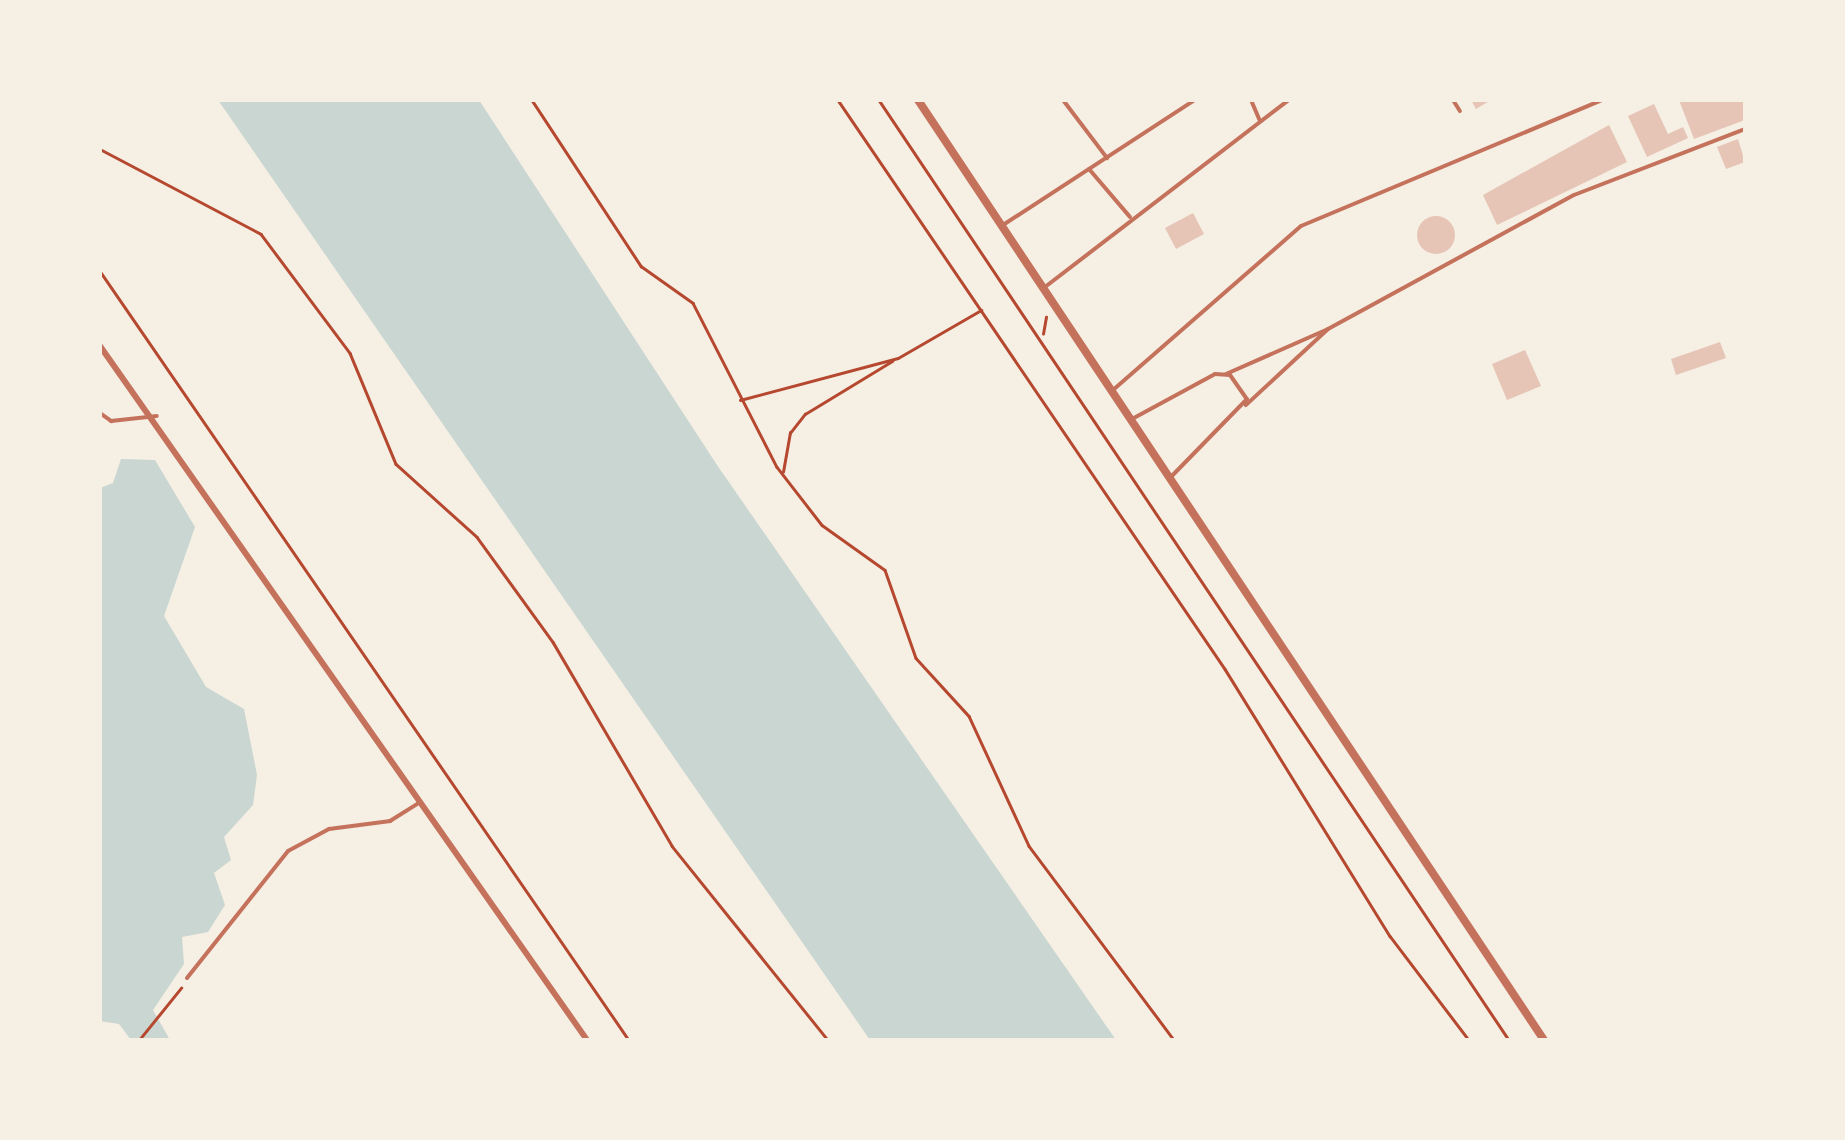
<!DOCTYPE html>
<style>
body{margin:0}
#map{position:relative;width:1845px;height:1140px;overflow:hidden;background:#f6efe4;font-family:Bitter,serif}
div>[style]{position:absolute}
.water>*{inset:0;background:#c9d6d2}
.building>*{inset:0;background:#e6c5b7}
.round{border-radius:50%}
.path>*{height:2.5px;margin:-1.25px;padding:0 1.25px;transform-origin:1.25px;border-radius:1.25px;background:#b5482f}
.service>*{height:4px;margin:-2px;padding:0 2px;transform-origin:2px;border-radius:2px;background:#c5725c}
.minor>*{height:6px;margin:-3px;padding:0 3px;transform-origin:3px;border-radius:3px;background:#c5725c}
.tertiary>*{height:8px;margin:-4px;padding:0 4px;transform-origin:4px;border-radius:4px;background:#c5725c}
span{translate:-50% -50%;white-space:nowrap;text-align:center;line-height:1.15;-webkit-text-stroke:10px #f6efe4;paint-order:stroke}
.frame{position:absolute;inset:0;border:102px solid #f6efe4;pointer-events:none}
</style>
<div id="map">
<div class="water">
<i style="clip-path:polygon(218px 100px,479px 100px,717px 465px,1116px 1040px,870px 1040px)"></i>
<i style="clip-path:polygon(121px 459px,155px 460px,195px 527px,164px 616px,206px 687px,244px 709px,257px 775px,253px 805px,224px 837px,231px 860px,214px 873px,225px 905px,208px 932px,182px 937px,184px 964px,153px 1010px,170px 1040px,131px 1040px,119px 1024px,100px 1021px,100px 488px,113px 483px)"></i>
</div>
<div class="building">
<i style="clip-path:polygon(1471px 100px,1491px 100px,1476px 109px)"></i>
<i style="clip-path:polygon(1679px 100px,1745px 100px,1745px 120px,1694px 139px)"></i>
<i style="clip-path:polygon(1654px 104px,1668px 134px,1683px 127px,1688px 138px,1647px 157px,1628px 116px)"></i>
<i style="clip-path:polygon(1609px 125px,1627px 162px,1497px 225px,1483px 195px)"></i>
<i style="clip-path:polygon(1738px 139px,1745px 162px,1726px 169px,1717px 147px)"></i>
<i style="clip-path:polygon(1193px 213px,1204px 234px,1176px 249px,1165px 228px)"></i>
<i class="round" style="left:1417px;top:216px;width:38px;height:38px"></i>
<i style="clip-path:polygon(1720px 342px,1726px 358px,1676px 375px,1671px 359px)"></i>
<i style="clip-path:polygon(1525px 350px,1541px 386px,1507px 400px,1492px 364px)"></i>
</div>
<div class="path">
<i style="left:532px;top:100px;width:199px;rotate:56.7deg"></i>
<i style="left:641px;top:266px;width:64px;rotate:35.4deg"></i>
<i style="left:693px;top:303px;width:184px;rotate:62.9deg"></i>
<i style="left:777px;top:467px;width:73px;rotate:52.2deg"></i>
<i style="left:822px;top:525px;width:77px;rotate:35.5deg"></i>
<i style="left:885px;top:570px;width:93px;rotate:70.6deg"></i>
<i style="left:916px;top:658px;width:79px;rotate:47.6deg"></i>
<i style="left:969px;top:716px;width:143px;rotate:65.2deg"></i>
<i style="left:1029px;top:846px;width:242px;rotate:53.2deg"></i>
<i style="left:838px;top:100px;width:688px;rotate:55.78deg"></i>
<i style="left:1225px;top:669px;width:314px;rotate:58.3deg"></i>
<i style="left:1390px;top:936px;width:131px;rotate:52.8deg"></i>
<i style="left:879px;top:100px;width:1132px;rotate:56.17deg"></i>
<i style="left:100px;top:149px;width:182px;rotate:27.8deg"></i>
<i style="left:261px;top:234px;width:149px;rotate:53.2deg"></i>
<i style="left:350px;top:353px;width:120px;rotate:67.5deg"></i>
<i style="left:396px;top:464px;width:109px;rotate:42deg"></i>
<i style="left:477px;top:537px;width:130px;rotate:54.1deg"></i>
<i style="left:553px;top:642px;width:236px;rotate:59.7deg"></i>
<i style="left:672px;top:846px;width:249px;rotate:51.2deg"></i>
<i style="left:100px;top:271px;width:933px;rotate:55.48deg"></i>
<i style="left:1043px;top:334px;width:17px;rotate:-80deg"></i>
<i style="left:740px;top:400px;width:163px;rotate:-14.9deg"></i>
<i style="left:898px;top:358px;width:96px;rotate:-30deg"></i>
<i style="left:783px;top:472px;width:40px;rotate:-80deg"></i>
<i style="left:790px;top:433px;width:24px;rotate:-52deg"></i>
<i style="left:805px;top:414px;width:102px;rotate:-31.3deg"></i>
<i style="left:139px;top:1040px;width:67px;rotate:-51.1deg"></i>
</div>
<div class="service">
<i style="left:1063px;top:100px;width:73px;rotate:52.8deg"></i>
<i style="left:1251px;top:100px;width:21px;rotate:67deg"></i>
<i style="left:1453px;top:100px;width:13px;rotate:58deg"></i>
<i style="left:1089px;top:169px;width:63px;rotate:49.5deg"></i>
<i style="left:1003px;top:225px;width:229px;rotate:-33.1deg"></i>
<i style="left:1045px;top:287px;width:307px;rotate:-37.5deg"></i>
<i style="left:1328px;top:329px;width:280px;rotate:-28.6deg"></i>
<i style="left:1574px;top:195px;width:183px;rotate:-21.1deg"></i>
<i style="left:1226px;top:374px;width:111px;rotate:-23.8deg"></i>
<i style="left:1328px;top:329px;width:112px;rotate:137.2deg"></i>
<i style="left:1113px;top:390px;width:249px;rotate:-41.1deg"></i>
<i style="left:1301px;top:226px;width:326px;rotate:-22.7deg"></i>
<i style="left:100px;top:413px;width:14px;rotate:36deg"></i>
<i style="left:111px;top:421px;width:46px;rotate:-6.2deg"></i>
<i style="left:1132px;top:419px;width:94px;rotate:-28.5deg"></i>
<i style="left:1215px;top:374px;width:15px;rotate:4deg"></i>
<i style="left:1230px;top:375px;width:29px;rotate:55deg"></i>
<i style="left:1247px;top:399px;width:109px;rotate:134.3deg"></i>
<i style="left:187px;top:978px;width:162px;rotate:-51.5deg"></i>
<i style="left:288px;top:851px;width:47px;rotate:-28.2deg"></i>
<i style="left:329px;top:829px;width:62px;rotate:-7.5deg"></i>
<i style="left:390px;top:821px;width:36px;rotate:-32deg"></i>
</div>
<div class="minor">
<i style="left:100px;top:346px;width:848px;rotate:54.94deg"></i>
</div>
<div class="tertiary">
<i style="left:918px;top:100px;width:1129px;rotate:56.34deg"></i>
</div>
<div class="frame"></div>
</div>
